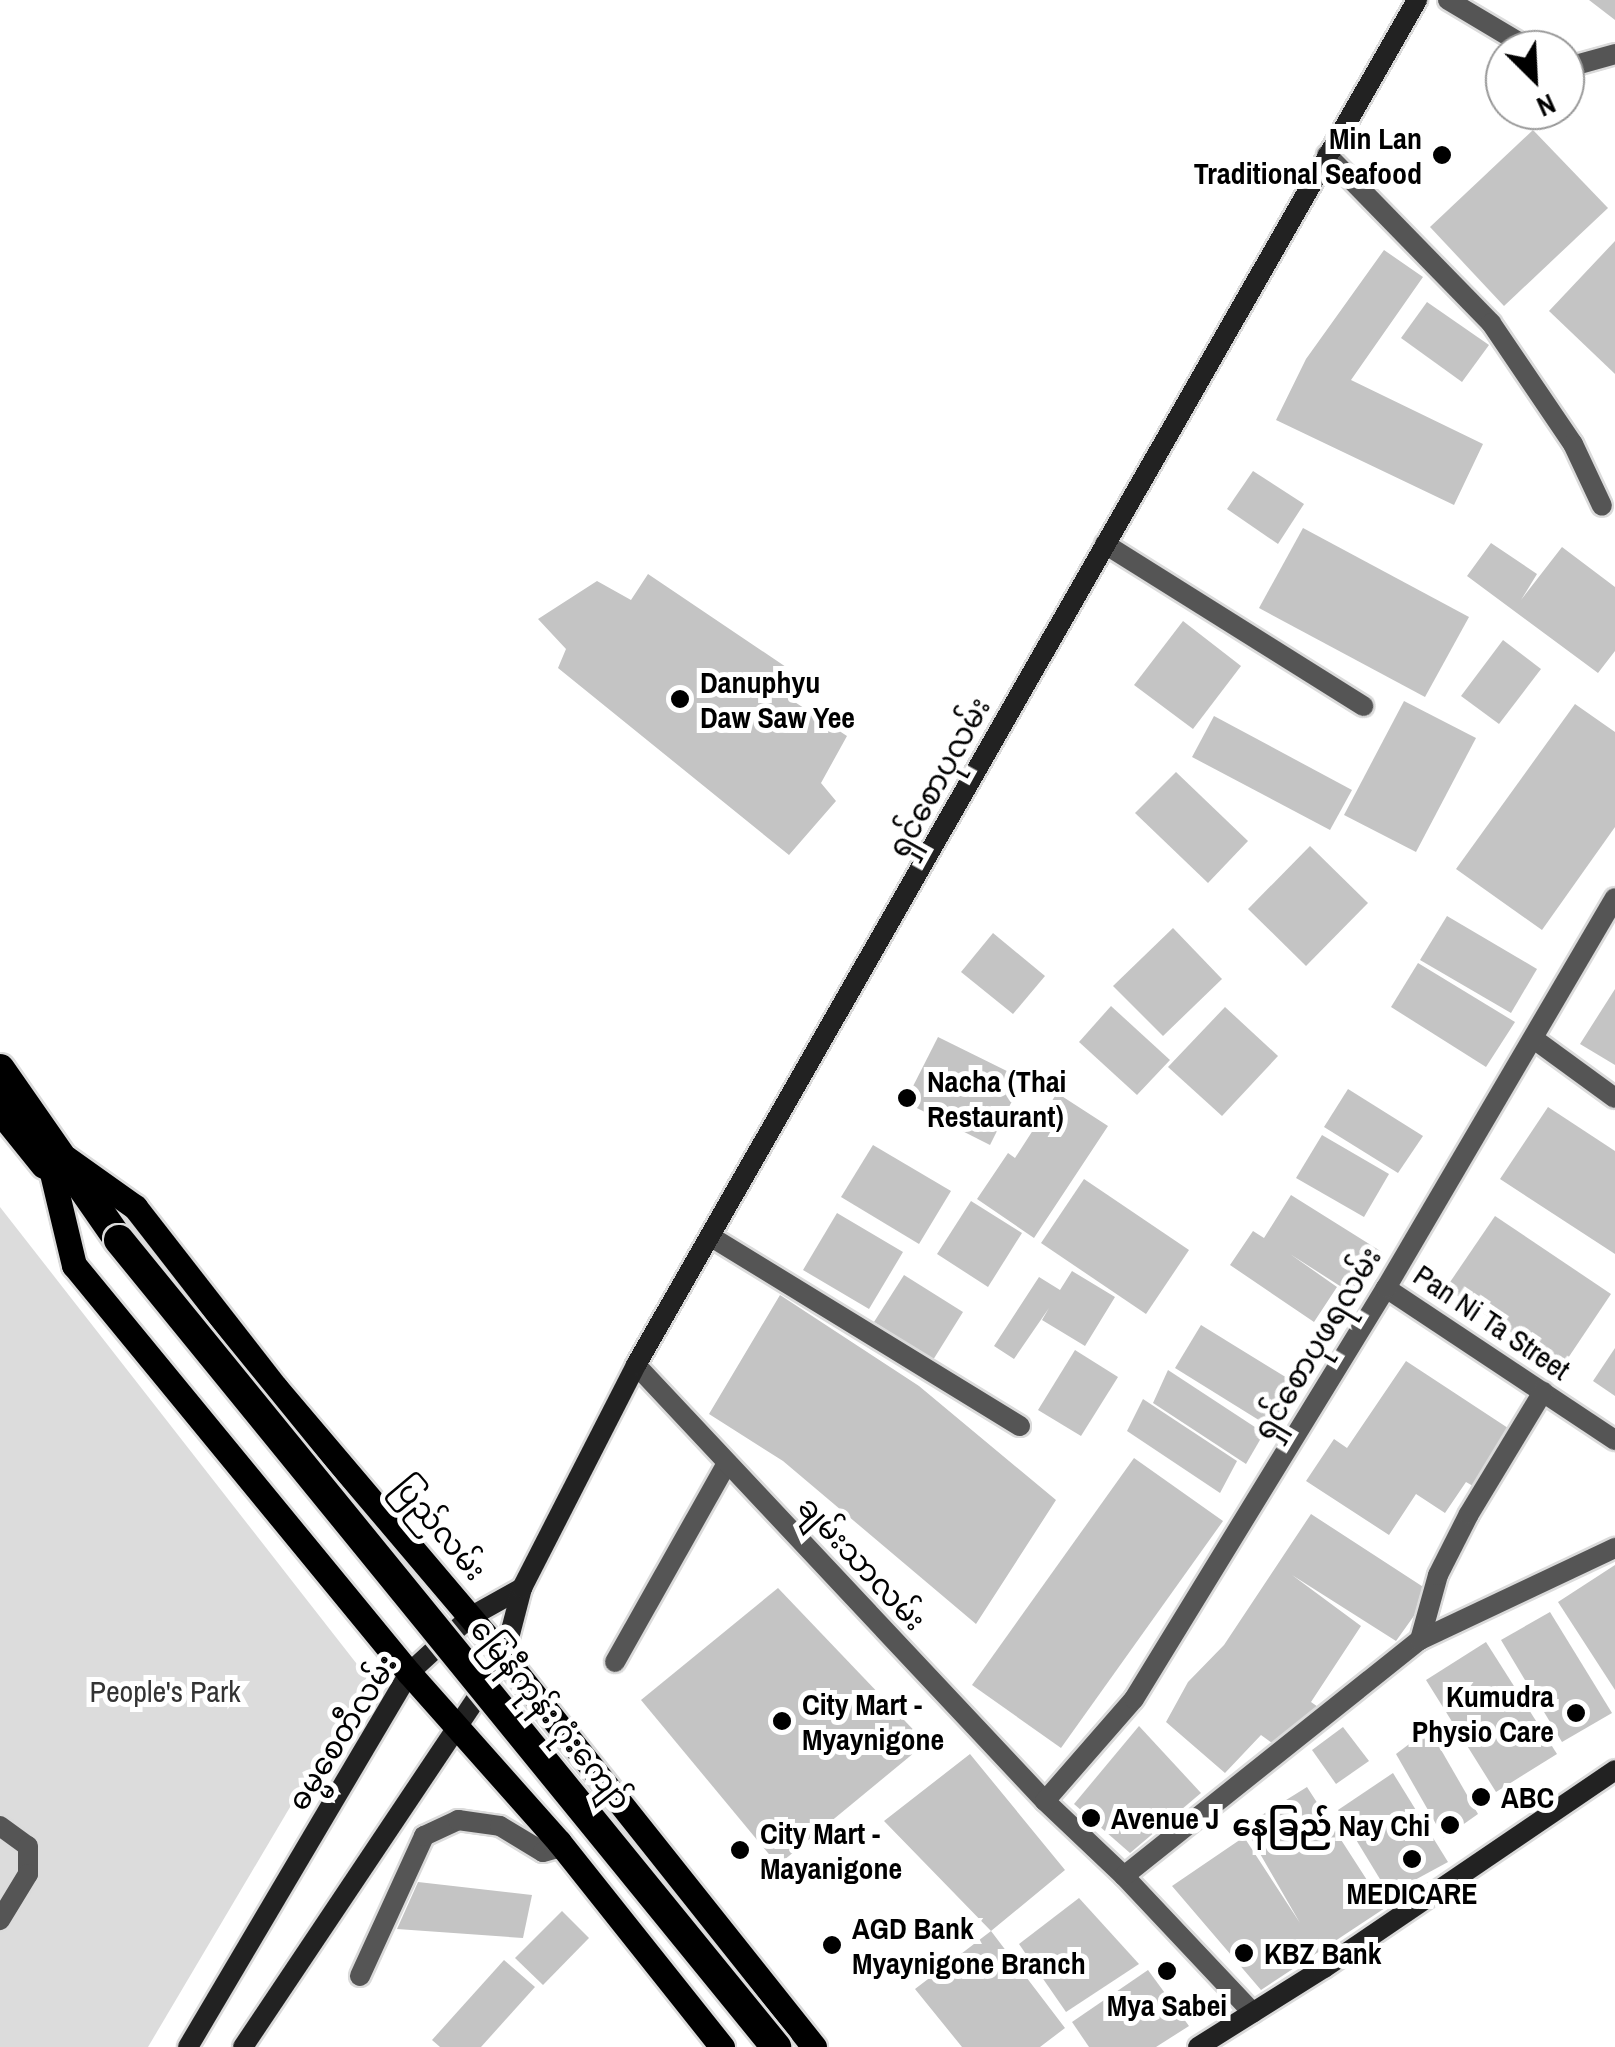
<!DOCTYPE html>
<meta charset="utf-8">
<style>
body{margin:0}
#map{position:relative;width:1615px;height:2047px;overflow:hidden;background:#fff;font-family:"Archivo Narrow","Noto Sans Myanmar",sans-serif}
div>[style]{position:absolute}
.green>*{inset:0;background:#dcdcdc}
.building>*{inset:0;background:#c4c4c4}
.roads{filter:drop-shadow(2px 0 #dbdbdb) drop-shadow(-2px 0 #dbdbdb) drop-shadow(0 2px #dbdbdb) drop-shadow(0 -2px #dbdbdb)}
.lane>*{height:20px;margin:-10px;padding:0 10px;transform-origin:10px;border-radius:10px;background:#555}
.street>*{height:20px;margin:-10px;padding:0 10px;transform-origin:10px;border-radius:10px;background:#555}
.secondary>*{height:20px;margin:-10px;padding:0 10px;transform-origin:10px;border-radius:10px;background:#222}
.primary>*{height:25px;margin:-12.5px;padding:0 12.5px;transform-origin:12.5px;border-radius:12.5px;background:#000}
.highway>*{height:30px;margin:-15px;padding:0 15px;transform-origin:15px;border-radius:15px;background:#000}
.bridges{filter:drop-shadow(2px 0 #dbdbdb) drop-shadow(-2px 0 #dbdbdb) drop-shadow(0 2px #dbdbdb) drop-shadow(0 -2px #dbdbdb)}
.highway-bridge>*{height:30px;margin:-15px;padding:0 15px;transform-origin:15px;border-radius:15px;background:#000}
.dots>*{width:28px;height:28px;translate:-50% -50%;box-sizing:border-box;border:5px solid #fff;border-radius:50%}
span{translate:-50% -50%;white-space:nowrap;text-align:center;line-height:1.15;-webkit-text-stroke:10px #fff;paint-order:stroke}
.poi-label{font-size:30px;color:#000;font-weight:700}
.right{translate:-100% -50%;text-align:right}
.left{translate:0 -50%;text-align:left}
.street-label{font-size:30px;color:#000}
.park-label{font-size:30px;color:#333}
.north{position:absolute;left:1485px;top:30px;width:100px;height:100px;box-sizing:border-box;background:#fff;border:2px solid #999;border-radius:50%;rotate:156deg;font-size:28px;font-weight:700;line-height:40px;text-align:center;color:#000}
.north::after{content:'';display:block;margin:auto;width:35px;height:45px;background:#000;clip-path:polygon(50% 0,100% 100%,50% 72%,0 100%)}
</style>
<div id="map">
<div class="green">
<i style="clip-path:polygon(0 1207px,367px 1677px,148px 2047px,0 2047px)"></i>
</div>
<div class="building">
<i style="clip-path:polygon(1589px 0,1615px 0,1615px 20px)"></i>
<i style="clip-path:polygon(1533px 130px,1608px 208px,1504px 306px,1430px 227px)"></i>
<i style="clip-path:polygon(1615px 241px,1615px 374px,1549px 311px)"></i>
<i style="clip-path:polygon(1384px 250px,1423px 277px,1351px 380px,1483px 444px,1454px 505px,1276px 420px,1306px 359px)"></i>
<i style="clip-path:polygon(1427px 302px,1489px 345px,1462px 382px,1401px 338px)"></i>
<i style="clip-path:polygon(1253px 471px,1304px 504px,1278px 544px,1227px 509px)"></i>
<i style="clip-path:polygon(1303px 528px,1469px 617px,1425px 697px,1259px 608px)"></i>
<i style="clip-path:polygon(1491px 543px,1537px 574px,1521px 600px,1562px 547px,1615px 587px,1615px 651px,1598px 673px,1467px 576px)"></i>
<i style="clip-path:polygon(648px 574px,786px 667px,767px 684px,847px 736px,821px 783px,836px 801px,789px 855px,558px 668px,566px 649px,538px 619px,597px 581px,631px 600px)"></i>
<i style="clip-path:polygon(1183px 621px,1241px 666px,1193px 729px,1134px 685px)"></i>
<i style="clip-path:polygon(1503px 640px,1541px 669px,1499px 724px,1461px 696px)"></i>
<i style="clip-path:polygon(1404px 701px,1476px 738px,1416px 852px,1344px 815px)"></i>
<i style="clip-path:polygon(1575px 704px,1615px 732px,1615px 827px,1542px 930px,1456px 869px)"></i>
<i style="clip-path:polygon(1214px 716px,1352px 790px,1330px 830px,1192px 757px)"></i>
<i style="clip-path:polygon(1176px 772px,1248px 841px,1208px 883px,1135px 813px)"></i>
<i style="clip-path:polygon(1310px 846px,1368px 903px,1306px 966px,1248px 909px)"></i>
<i style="clip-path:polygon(1447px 916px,1537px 969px,1511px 1013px,1420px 960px)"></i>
<i style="clip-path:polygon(1173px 928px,1222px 979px,1163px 1036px,1113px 986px)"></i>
<i style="clip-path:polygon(993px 933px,1045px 976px,1013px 1014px,961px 972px)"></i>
<i style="clip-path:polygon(1418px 963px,1515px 1022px,1486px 1067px,1391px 1007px)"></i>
<i style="clip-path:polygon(1615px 989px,1615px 1065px,1580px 1044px)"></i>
<i style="clip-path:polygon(1111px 1006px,1170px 1060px,1137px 1095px,1079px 1042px)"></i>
<i style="clip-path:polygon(1225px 1007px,1278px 1056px,1222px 1116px,1168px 1067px)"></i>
<i style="clip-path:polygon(938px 1037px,1023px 1079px,990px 1145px,905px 1102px)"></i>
<i style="clip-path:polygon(1348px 1089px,1423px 1136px,1398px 1173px,1324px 1127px)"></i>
<i style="clip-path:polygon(1057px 1093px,1108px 1126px,1034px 1238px,977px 1199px,1008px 1153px,1015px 1158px)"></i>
<i style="clip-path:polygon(1548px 1107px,1615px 1151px,1615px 1254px,1500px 1179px)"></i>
<i style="clip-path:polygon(1322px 1135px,1389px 1174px,1364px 1217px,1296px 1178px)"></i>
<i style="clip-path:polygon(873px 1145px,951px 1191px,919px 1244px,841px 1197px)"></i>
<i style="clip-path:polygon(1084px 1179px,1189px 1250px,1146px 1314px,1041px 1243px)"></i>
<i style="clip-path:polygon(1291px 1195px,1382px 1252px,1354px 1295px,1290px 1254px,1337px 1287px,1314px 1322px,1230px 1265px,1253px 1231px,1264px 1238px)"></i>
<i style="clip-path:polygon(971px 1201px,1022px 1233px,988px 1287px,937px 1254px)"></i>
<i style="clip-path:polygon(837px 1213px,903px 1252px,869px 1309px,803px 1270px)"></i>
<i style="clip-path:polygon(1495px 1216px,1611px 1294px,1562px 1367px,1446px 1288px)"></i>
<i style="clip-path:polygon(1072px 1271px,1115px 1297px,1085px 1346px,1042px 1320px,1049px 1308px,1014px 1359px,994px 1346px,1039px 1277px,1060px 1290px)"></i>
<i style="clip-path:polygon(904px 1275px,963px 1312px,933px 1360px,874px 1322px)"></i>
<i style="clip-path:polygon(780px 1295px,919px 1386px,1056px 1500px,976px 1624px,783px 1461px,709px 1414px)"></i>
<i style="clip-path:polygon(1201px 1325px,1297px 1384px,1270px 1427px,1175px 1368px)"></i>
<i style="clip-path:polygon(1615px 1348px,1615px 1396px,1593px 1381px)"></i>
<i style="clip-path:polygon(1075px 1350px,1118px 1377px,1081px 1436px,1038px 1410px)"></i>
<i style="clip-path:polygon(1406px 1361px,1511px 1430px,1473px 1486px,1466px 1482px,1445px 1513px,1416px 1494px,1389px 1535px,1306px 1481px,1334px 1439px,1347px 1448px)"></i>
<i style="clip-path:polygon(1168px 1370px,1264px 1433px,1246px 1464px,1153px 1403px)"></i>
<i style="clip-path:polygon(1143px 1399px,1237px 1461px,1220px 1493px,1127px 1431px)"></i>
<i style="clip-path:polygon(1134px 1458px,1223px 1521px,1061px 1748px,972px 1685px)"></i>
<i style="clip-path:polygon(1311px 1514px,1431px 1592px,1396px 1641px,1292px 1575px,1361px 1626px,1311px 1702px,1321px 1709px,1276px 1746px,1261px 1735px,1225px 1773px,1166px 1722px,1188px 1682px,1224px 1645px)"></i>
<i style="clip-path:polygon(1615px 1565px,1615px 1690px,1558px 1602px)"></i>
<i style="clip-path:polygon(778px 1588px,926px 1743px,778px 1865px,641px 1700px)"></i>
<i style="clip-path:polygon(1550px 1612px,1612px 1713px,1562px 1742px,1501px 1640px)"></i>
<i style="clip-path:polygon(1486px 1642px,1557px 1754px,1496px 1792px,1426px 1680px)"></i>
<i style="clip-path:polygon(1139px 1726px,1201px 1793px,1130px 1853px,1074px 1804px)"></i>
<i style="clip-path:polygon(1343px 1727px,1369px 1761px,1336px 1784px,1312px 1750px)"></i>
<i style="clip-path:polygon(1429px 1729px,1478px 1814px,1444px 1838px,1396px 1754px)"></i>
<i style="clip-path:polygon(970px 1754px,1065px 1870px,991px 1931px,1065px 2028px,1040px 2047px,962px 2047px,915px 1989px,991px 1931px,884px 1821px)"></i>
<i style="clip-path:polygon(1393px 1773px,1448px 1862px,1389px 1894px,1338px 1810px)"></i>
<i style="clip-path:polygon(1307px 1787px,1385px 1908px,1261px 1990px,1172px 1886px,1244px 1837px,1300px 1923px,1244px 1826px)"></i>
<i style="clip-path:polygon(418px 1882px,532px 1895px,523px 1938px,397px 1929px)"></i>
<i style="clip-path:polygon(1079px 1898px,1139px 1964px,1066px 2012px,1019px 1944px)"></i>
<i style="clip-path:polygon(562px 1911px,589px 1938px,543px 1985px,515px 1958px)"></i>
<i style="clip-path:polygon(504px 1960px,535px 1987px,481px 2047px,440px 2047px,432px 2040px)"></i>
<i style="clip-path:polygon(1148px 1970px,1189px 2026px,1156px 2047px,1089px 2047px,1072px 2022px)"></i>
</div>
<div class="roads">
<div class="lane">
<i style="left:1105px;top:544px;width:305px;rotate:32.1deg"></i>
<i style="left:615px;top:1662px;width:228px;rotate:-60.6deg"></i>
<i style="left:0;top:1826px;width:34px;rotate:36deg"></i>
<i style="left:28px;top:1846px;width:28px;rotate:90deg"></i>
<i style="left:28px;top:1874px;width:54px;rotate:121.3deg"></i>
<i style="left:360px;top:1976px;width:154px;rotate:-65.4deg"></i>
<i style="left:424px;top:1836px;width:38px;rotate:-25deg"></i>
<i style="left:458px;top:1820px;width:42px;rotate:8.1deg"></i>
<i style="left:500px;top:1826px;width:50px;rotate:31.2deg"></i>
<i style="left:543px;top:1852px;width:11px;rotate:-15deg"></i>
<i style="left:554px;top:1849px;width:9px;rotate:-54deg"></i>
</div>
<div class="street">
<i style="left:1448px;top:0;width:98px;rotate:30.8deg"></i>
<i style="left:1565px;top:68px;width:52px;rotate:-15.6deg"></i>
<i style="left:1327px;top:155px;width:235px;rotate:45.7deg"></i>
<i style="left:1491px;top:323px;width:146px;rotate:55.9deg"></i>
<i style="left:1573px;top:444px;width:68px;rotate:64.9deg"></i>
<i style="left:1534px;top:1039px;width:100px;rotate:36.1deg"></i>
<i style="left:713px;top:1238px;width:360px;rotate:31.5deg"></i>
<i style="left:1386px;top:1288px;width:275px;rotate:33.6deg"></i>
<i style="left:636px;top:1365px;width:598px;rotate:46.83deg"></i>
<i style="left:1045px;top:1801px;width:109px;rotate:43.5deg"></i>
<i style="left:1124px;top:1876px;width:188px;rotate:46.7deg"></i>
<i style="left:1420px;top:1640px;width:67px;rotate:-74.5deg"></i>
<i style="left:1438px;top:1575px;width:68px;rotate:-63.1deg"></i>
<i style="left:1469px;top:1514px;width:143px;rotate:-58.8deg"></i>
<i style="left:1045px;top:1801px;width:135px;rotate:-48.9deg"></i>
<i style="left:1134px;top:1699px;width:482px;rotate:-58.5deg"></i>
<i style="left:1386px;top:1288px;width:452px;rotate:-59.6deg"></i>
<i style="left:1124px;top:1876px;width:379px;rotate:-38.6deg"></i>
<i style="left:1420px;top:1640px;width:216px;rotate:-25.3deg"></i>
</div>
<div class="secondary">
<i style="left:188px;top:2047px;width:434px;rotate:-59.4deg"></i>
<i style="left:409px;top:1673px;width:83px;rotate:-42.6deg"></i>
<i style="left:470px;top:1617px;width:60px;rotate:-29.1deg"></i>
<i style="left:243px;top:2047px;width:469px;rotate:-56.2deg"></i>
<i style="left:504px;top:1657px;width:71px;rotate:-75.4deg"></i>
<i style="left:522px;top:1588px;width:250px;rotate:-62.9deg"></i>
<i style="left:636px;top:1365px;width:1573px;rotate:-60.22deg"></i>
<i style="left:1198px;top:2047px;width:149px;rotate:-32.1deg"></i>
<i style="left:1324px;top:1968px;width:352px;rotate:-34.2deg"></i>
</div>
<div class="primary">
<i style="left:66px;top:1158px;width:85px;rotate:35.4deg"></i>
<i style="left:135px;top:1207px;width:229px;rotate:52.1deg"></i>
<i style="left:276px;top:1388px;width:353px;rotate:49.7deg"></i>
<i style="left:504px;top:1657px;width:498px;rotate:51.5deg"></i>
<i style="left:52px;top:1173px;width:95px;rotate:76.6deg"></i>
<i style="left:74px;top:1265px;width:528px;rotate:50.61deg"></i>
<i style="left:409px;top:1673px;width:226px;rotate:48.4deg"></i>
<i style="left:559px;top:1842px;width:262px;rotate:51.5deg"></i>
</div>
<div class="highway">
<i style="left:0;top:1069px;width:208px;rotate:55.2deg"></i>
<i style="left:0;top:1108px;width:72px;rotate:51.2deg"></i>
</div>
</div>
<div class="bridges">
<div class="highway-bridge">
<i style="left:119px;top:1240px;width:1041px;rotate:50.85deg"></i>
</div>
</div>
<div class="dots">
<i style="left:1442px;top:155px;background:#000"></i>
<i style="left:680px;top:699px;background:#000"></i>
<i style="left:907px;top:1098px;background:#000"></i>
<i style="left:1576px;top:1713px;background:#000"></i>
<i style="left:782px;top:1721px;background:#000"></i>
<i style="left:1481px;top:1797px;background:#000"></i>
<i style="left:1091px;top:1818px;background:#000"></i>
<i style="left:1450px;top:1825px;background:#000"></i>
<i style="left:740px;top:1850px;background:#000"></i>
<i style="left:1412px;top:1859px;background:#000"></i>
<i style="left:832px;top:1945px;background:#000"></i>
<i style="left:1244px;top:1953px;background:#000"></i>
<i style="left:1167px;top:1971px;background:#000"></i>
</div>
<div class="poi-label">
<span class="right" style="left:1422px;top:155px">Min Lan<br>Traditional Seafood</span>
<span class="left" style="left:700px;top:699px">Danuphyu<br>Daw Saw Yee</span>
<span class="left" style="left:927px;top:1098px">Nacha (Thai<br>Restaurant)</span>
<span class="right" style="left:1554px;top:1713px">Kumudra<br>Physio Care</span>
<span class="left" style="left:802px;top:1721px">City Mart -<br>Myaynigone</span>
<span class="left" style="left:1501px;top:1797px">ABC</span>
<span class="left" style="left:1111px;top:1818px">Avenue J</span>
<span class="right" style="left:1430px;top:1825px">နေခြည် Nay Chi</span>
<span class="left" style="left:760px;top:1850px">City Mart -<br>Mayanigone</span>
<span style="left:1412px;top:1893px">MEDICARE</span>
<span class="left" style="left:852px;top:1945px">AGD Bank<br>Myaynigone Branch</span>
<span class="left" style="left:1264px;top:1953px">KBZ Bank</span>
<span style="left:1167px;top:2005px">Mya Sabei</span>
</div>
<div class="street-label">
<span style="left:939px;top:777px;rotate:-61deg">ရှင်စောပုလမ်း</span>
<span style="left:1492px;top:1322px;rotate:34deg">Pan Ni Ta Street</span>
<span style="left:1317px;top:1343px;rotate:-59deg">ရှင်စောပုဖရလမ်း</span>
<span style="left:440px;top:1528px;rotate:50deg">ပြည်လမ်း</span>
<span style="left:862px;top:1563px;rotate:47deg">ချမ်းသာလမ်း</span>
<span style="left:551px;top:1714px;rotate:51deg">မြေနီကုန်း ဂုံးကျော်</span>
<span style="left:342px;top:1732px;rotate:-58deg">ဓမ္မစေတီလမ်း</span>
</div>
<div class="park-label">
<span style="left:165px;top:1691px">People's Park</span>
</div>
<div class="north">N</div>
</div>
